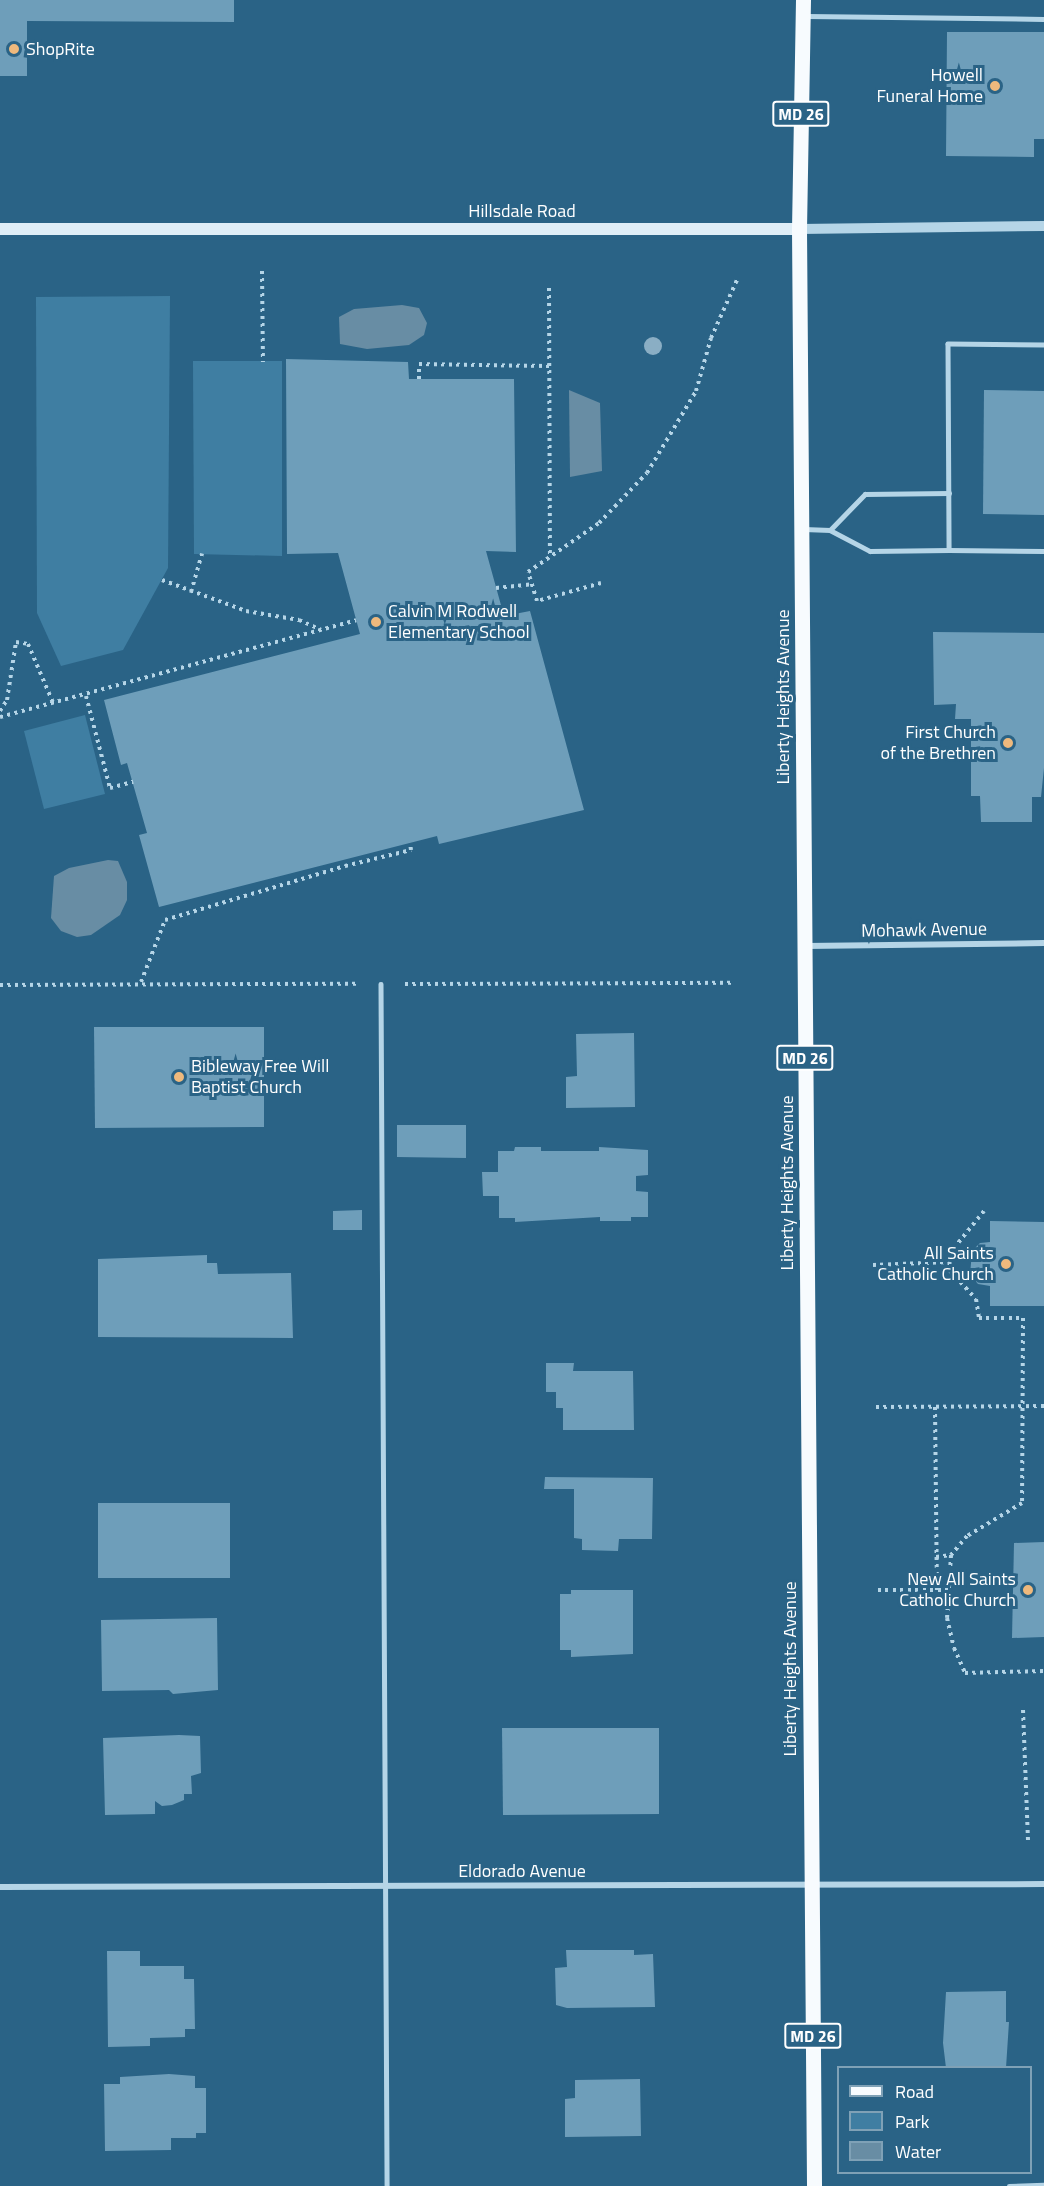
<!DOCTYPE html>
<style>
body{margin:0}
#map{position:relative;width:1044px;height:2186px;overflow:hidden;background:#2a6386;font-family:"Titillium Web",sans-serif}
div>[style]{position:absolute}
.green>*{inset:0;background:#3f7ea2}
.water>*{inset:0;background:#688da4}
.building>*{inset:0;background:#6e9eba}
.path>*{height:4px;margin-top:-2px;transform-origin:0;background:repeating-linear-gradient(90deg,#b5d5e7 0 3px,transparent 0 7.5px)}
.service>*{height:4.5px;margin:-2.25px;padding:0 2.25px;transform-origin:2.25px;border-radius:2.25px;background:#b5d5e7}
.minor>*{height:6px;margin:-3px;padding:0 3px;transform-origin:3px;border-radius:3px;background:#b5d5e7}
.tertiary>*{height:10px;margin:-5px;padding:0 5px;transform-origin:5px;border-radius:5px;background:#b5d5e7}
.secondary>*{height:12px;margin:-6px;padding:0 6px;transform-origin:6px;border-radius:6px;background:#dfeef7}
.primary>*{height:15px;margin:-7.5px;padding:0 7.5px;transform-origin:7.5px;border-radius:7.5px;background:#f7fbfe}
.trees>*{width:18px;height:18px;margin:-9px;border-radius:50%;background:#8aaec4}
.dots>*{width:16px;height:16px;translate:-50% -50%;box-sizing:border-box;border:3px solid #2a6386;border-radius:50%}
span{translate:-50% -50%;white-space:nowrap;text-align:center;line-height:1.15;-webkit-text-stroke:6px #2a6386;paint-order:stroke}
.shield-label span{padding:2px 4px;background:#2a6386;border:2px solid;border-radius:4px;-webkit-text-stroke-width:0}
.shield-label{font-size:16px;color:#fff;font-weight:700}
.poi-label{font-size:18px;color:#fff}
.left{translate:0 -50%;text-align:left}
.right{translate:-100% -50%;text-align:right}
.street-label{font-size:18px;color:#fff}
.legend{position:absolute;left:837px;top:2066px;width:195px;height:108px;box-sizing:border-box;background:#2a6386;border:2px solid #7fa1b6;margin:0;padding:8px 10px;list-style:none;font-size:18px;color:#fff}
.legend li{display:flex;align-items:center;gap:12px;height:30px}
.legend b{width:30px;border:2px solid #7fa1b6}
</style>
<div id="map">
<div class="green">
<i style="clip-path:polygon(170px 296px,168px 568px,123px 650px,61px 666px,37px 613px,36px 297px)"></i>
<i style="clip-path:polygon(193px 361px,282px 361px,282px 556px,194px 554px)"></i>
<i style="clip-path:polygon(85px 715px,105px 794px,44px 809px,24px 731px)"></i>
</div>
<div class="water">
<i style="clip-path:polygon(402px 305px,419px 308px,427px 323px,424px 335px,409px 345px,367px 349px,340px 344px,339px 317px,354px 309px)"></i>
<i style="clip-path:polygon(569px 390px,600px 403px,602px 471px,570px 477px)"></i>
<i style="clip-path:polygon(108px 860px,118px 861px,127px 882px,127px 900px,120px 915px,91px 935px,77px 937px,61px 931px,51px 918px,54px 876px,69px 868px)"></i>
</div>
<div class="building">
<i style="clip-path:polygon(0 0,234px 0,234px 22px,27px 21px,27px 76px,0 76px)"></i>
<i style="clip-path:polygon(947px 32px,1044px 32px,1044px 139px,1034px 139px,1034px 157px,946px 156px)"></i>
<i style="clip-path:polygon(286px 359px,408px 362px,409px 379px,514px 379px,516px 552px,486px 551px,504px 616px,530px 611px,584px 810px,439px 844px,437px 836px,159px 907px,139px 835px,147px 833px,127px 763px,121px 765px,104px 700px,360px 634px,338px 553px,287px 554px)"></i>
<i style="clip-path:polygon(984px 390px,1044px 391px,1044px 515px,983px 514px)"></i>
<i style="clip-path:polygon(933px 632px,1044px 633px,1044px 768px,1041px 797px,1032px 797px,1032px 822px,981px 822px,980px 796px,971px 796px,971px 719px,955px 719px,956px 704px,934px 705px)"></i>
<i style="clip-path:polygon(94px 1027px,264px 1027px,264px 1127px,95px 1128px)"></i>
<i style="clip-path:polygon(634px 1033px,635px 1107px,566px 1108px,566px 1077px,577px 1076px,576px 1034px)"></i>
<i style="clip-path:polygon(397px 1125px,466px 1125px,466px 1158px,397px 1157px)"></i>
<i style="clip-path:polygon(515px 1147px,541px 1147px,541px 1151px,599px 1151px,599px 1147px,648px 1150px,648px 1175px,636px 1176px,636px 1191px,648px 1192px,648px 1217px,631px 1217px,631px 1221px,600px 1221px,600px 1217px,515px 1222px,515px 1218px,499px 1218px,499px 1196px,483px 1196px,482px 1172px,498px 1172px,498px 1151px,514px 1151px)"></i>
<i style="clip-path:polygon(362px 1210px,362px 1230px,333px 1230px,333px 1211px)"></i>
<i style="clip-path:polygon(990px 1221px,1044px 1222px,1044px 1306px,990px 1306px,990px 1286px,978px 1284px,970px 1275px,972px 1251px,980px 1243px,990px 1242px)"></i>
<i style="clip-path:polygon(207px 1255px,207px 1263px,217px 1263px,218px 1274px,291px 1273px,293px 1338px,98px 1337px,98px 1259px)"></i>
<i style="clip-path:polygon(546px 1363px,574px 1363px,573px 1371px,633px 1371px,634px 1430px,563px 1430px,563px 1408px,556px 1408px,556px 1392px,546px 1392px)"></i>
<i style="clip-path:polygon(545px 1477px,653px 1478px,652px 1539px,619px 1539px,618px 1551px,582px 1550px,582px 1539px,574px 1538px,574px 1489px,544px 1489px)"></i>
<i style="clip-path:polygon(98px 1503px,230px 1503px,230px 1578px,98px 1578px)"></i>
<i style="clip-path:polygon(1044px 1542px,1044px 1637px,1012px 1638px,1014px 1543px)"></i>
<i style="clip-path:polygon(571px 1590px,633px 1590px,633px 1654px,571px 1657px,571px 1650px,560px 1650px,560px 1594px,571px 1594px)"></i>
<i style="clip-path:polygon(217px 1618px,218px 1690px,173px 1694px,169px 1690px,102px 1691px,101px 1620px)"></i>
<i style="clip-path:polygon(502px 1728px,659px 1728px,659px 1814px,503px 1815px)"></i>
<i style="clip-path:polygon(179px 1735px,200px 1736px,201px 1773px,191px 1776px,192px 1794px,184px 1794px,184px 1800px,172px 1805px,162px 1806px,155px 1801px,155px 1814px,105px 1815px,103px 1738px)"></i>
<i style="clip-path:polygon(566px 1950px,634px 1950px,634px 1955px,653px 1954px,655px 2007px,567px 2008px,556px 2005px,555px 1968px,567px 1967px)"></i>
<i style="clip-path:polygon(107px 1951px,140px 1951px,140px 1966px,184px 1966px,184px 1979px,194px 1979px,195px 2029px,185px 2029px,185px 2037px,150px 2038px,150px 2046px,108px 2047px)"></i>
<i style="clip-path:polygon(1006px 1991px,1006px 2022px,1009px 2022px,1006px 2068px,946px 2068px,943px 2043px,946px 1992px)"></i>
<i style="clip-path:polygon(169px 2074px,195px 2076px,195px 2088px,206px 2088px,206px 2133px,196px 2133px,196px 2138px,171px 2138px,171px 2150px,105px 2151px,104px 2084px,120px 2084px,120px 2077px)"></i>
<i style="clip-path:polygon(640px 2079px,641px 2136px,565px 2137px,565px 2099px,575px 2098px,575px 2080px)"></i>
</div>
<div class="path">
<i style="left:262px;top:271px;width:91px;rotate:89.4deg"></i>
<i style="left:549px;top:288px;width:268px;rotate:89.8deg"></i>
<i style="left:419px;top:379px;width:15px;rotate:-90deg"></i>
<i style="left:419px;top:364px;width:131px;rotate:0.9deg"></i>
<i style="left:162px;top:580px;width:90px;rotate:20.3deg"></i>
<i style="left:246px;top:611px;width:54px;rotate:9.6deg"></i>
<i style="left:299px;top:620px;width:24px;rotate:24deg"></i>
<i style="left:601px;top:583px;width:66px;rotate:164.3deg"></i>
<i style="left:537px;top:601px;width:30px;rotate:-107deg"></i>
<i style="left:528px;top:572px;width:86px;rotate:-34.6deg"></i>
<i style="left:599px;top:523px;width:69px;rotate:-46.2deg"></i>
<i style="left:647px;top:473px;width:96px;rotate:-59.1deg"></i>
<i style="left:696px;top:391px;width:55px;rotate:-74.2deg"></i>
<i style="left:711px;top:338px;width:64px;rotate:-65.9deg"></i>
<i style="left:496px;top:588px;width:36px;rotate:-6deg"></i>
<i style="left:191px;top:592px;width:40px;rotate:-74deg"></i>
<i style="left:86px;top:696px;width:95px;rotate:75.4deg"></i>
<i style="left:110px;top:788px;width:24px;rotate:-15deg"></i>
<i style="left:0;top:711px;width:13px;rotate:-58deg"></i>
<i style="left:7px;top:700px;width:59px;rotate:-81.2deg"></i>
<i style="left:16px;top:642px;width:12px;rotate:9deg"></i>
<i style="left:28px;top:644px;width:66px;rotate:66.9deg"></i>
<i style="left:0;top:717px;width:369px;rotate:-15.2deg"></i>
<i style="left:141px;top:982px;width:66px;rotate:-68.8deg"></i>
<i style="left:165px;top:920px;width:188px;rotate:-16.7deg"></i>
<i style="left:345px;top:866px;width:68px;rotate:-13.6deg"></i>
<i style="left:411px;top:850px;width:7px;rotate:-98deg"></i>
<i style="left:405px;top:984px;width:329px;rotate:-0.2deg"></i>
<i style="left:0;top:985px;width:358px;rotate:-0.2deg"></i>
<i style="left:984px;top:1211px;width:55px;rotate:129.1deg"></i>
<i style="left:949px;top:1254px;width:17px;rotate:87deg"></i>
<i style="left:950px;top:1271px;width:38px;rotate:47deg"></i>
<i style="left:976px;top:1299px;width:19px;rotate:81deg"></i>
<i style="left:979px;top:1318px;width:44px"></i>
<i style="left:1023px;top:1318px;width:185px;rotate:90.3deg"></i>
<i style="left:1022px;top:1503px;width:64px;rotate:149deg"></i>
<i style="left:967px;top:1536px;width:25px;rotate:130deg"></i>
<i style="left:951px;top:1555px;width:63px;rotate:93.6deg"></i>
<i style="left:947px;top:1618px;width:31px;rotate:77deg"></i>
<i style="left:954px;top:1648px;width:27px;rotate:66deg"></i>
<i style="left:965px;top:1673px;width:79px;rotate:-1.5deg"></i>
<i style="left:873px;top:1265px;width:77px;rotate:-2.2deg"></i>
<i style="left:876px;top:1407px;width:168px;rotate:-0.3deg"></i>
<i style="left:935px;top:1407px;width:183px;rotate:89.4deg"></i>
<i style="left:936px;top:1557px;width:15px;rotate:-8deg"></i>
<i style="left:878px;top:1590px;width:70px"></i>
<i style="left:1023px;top:1710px;width:132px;rotate:87.8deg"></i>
</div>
<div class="service">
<i style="left:807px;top:16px;width:237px;rotate:0.7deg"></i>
<i style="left:1044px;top:345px;width:96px;rotate:-179.4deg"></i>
<i style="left:948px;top:344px;width:206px;rotate:89.7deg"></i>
<i style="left:949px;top:550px;width:95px;rotate:0.6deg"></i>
<i style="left:804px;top:529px;width:26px;rotate:2deg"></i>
<i style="left:830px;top:530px;width:45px;rotate:27.7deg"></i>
<i style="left:870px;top:551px;width:79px;rotate:-0.7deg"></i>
<i style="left:830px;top:530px;width:50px;rotate:-45.8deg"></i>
<i style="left:865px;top:494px;width:84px;rotate:-0.7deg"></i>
<i style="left:381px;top:984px;width:1202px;rotate:89.71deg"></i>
<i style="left:1009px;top:2186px;width:35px;rotate:-2deg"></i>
</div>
<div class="minor">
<i style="left:805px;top:946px;width:239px;rotate:-0.7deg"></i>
<i style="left:0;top:1887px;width:1044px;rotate:-0.16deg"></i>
</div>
<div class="tertiary">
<i style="left:799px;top:229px;width:245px;rotate:-0.7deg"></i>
</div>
<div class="secondary">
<i style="left:0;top:229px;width:799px"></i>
</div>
<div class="primary">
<i style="left:803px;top:0;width:229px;rotate:91deg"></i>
<i style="left:799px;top:229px;width:1957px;rotate:89.56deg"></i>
</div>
<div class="trees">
<i style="left:653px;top:346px"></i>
</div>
<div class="dots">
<i style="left:14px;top:49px;background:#eeb97d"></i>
<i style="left:995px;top:86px;background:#eeb97d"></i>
<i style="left:376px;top:622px;background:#eeb97d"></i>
<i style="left:1008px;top:743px;background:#eeb97d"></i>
<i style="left:179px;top:1077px;background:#eeb97d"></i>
<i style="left:1006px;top:1264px;background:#eeb97d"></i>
<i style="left:1028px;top:1590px;background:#eeb97d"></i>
</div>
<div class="shield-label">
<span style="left:801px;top:114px">MD 26</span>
<span style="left:805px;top:1058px">MD 26</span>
<span style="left:813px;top:2036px">MD 26</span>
</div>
<div class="poi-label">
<span class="left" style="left:26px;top:49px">ShopRite</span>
<span class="right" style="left:983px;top:86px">Howell<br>Funeral Home</span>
<span class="left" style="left:388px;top:622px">Calvin M Rodwell<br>Elementary School</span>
<span class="right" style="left:996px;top:743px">First Church<br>of the Brethren</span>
<span class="left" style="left:191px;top:1077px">Bibleway Free Will<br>Baptist Church</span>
<span class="right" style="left:994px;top:1264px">All Saints<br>Catholic Church</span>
<span class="right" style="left:1016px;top:1590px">New All Saints<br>Catholic Church</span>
</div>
<div class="street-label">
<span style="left:522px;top:211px">Hillsdale Road</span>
<span style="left:783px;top:697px;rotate:-90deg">Liberty Heights Avenue</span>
<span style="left:924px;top:930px;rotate:-1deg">Mohawk Avenue</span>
<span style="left:787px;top:1183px;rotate:-90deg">Liberty Heights Avenue</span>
<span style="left:790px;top:1669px;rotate:-90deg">Liberty Heights Avenue</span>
<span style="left:522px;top:1871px">Eldorado Avenue</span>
</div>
<ul class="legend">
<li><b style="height:8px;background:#f7fbfe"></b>Road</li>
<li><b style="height:16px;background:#3f7ea2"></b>Park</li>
<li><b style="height:16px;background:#688da4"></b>Water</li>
</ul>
</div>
